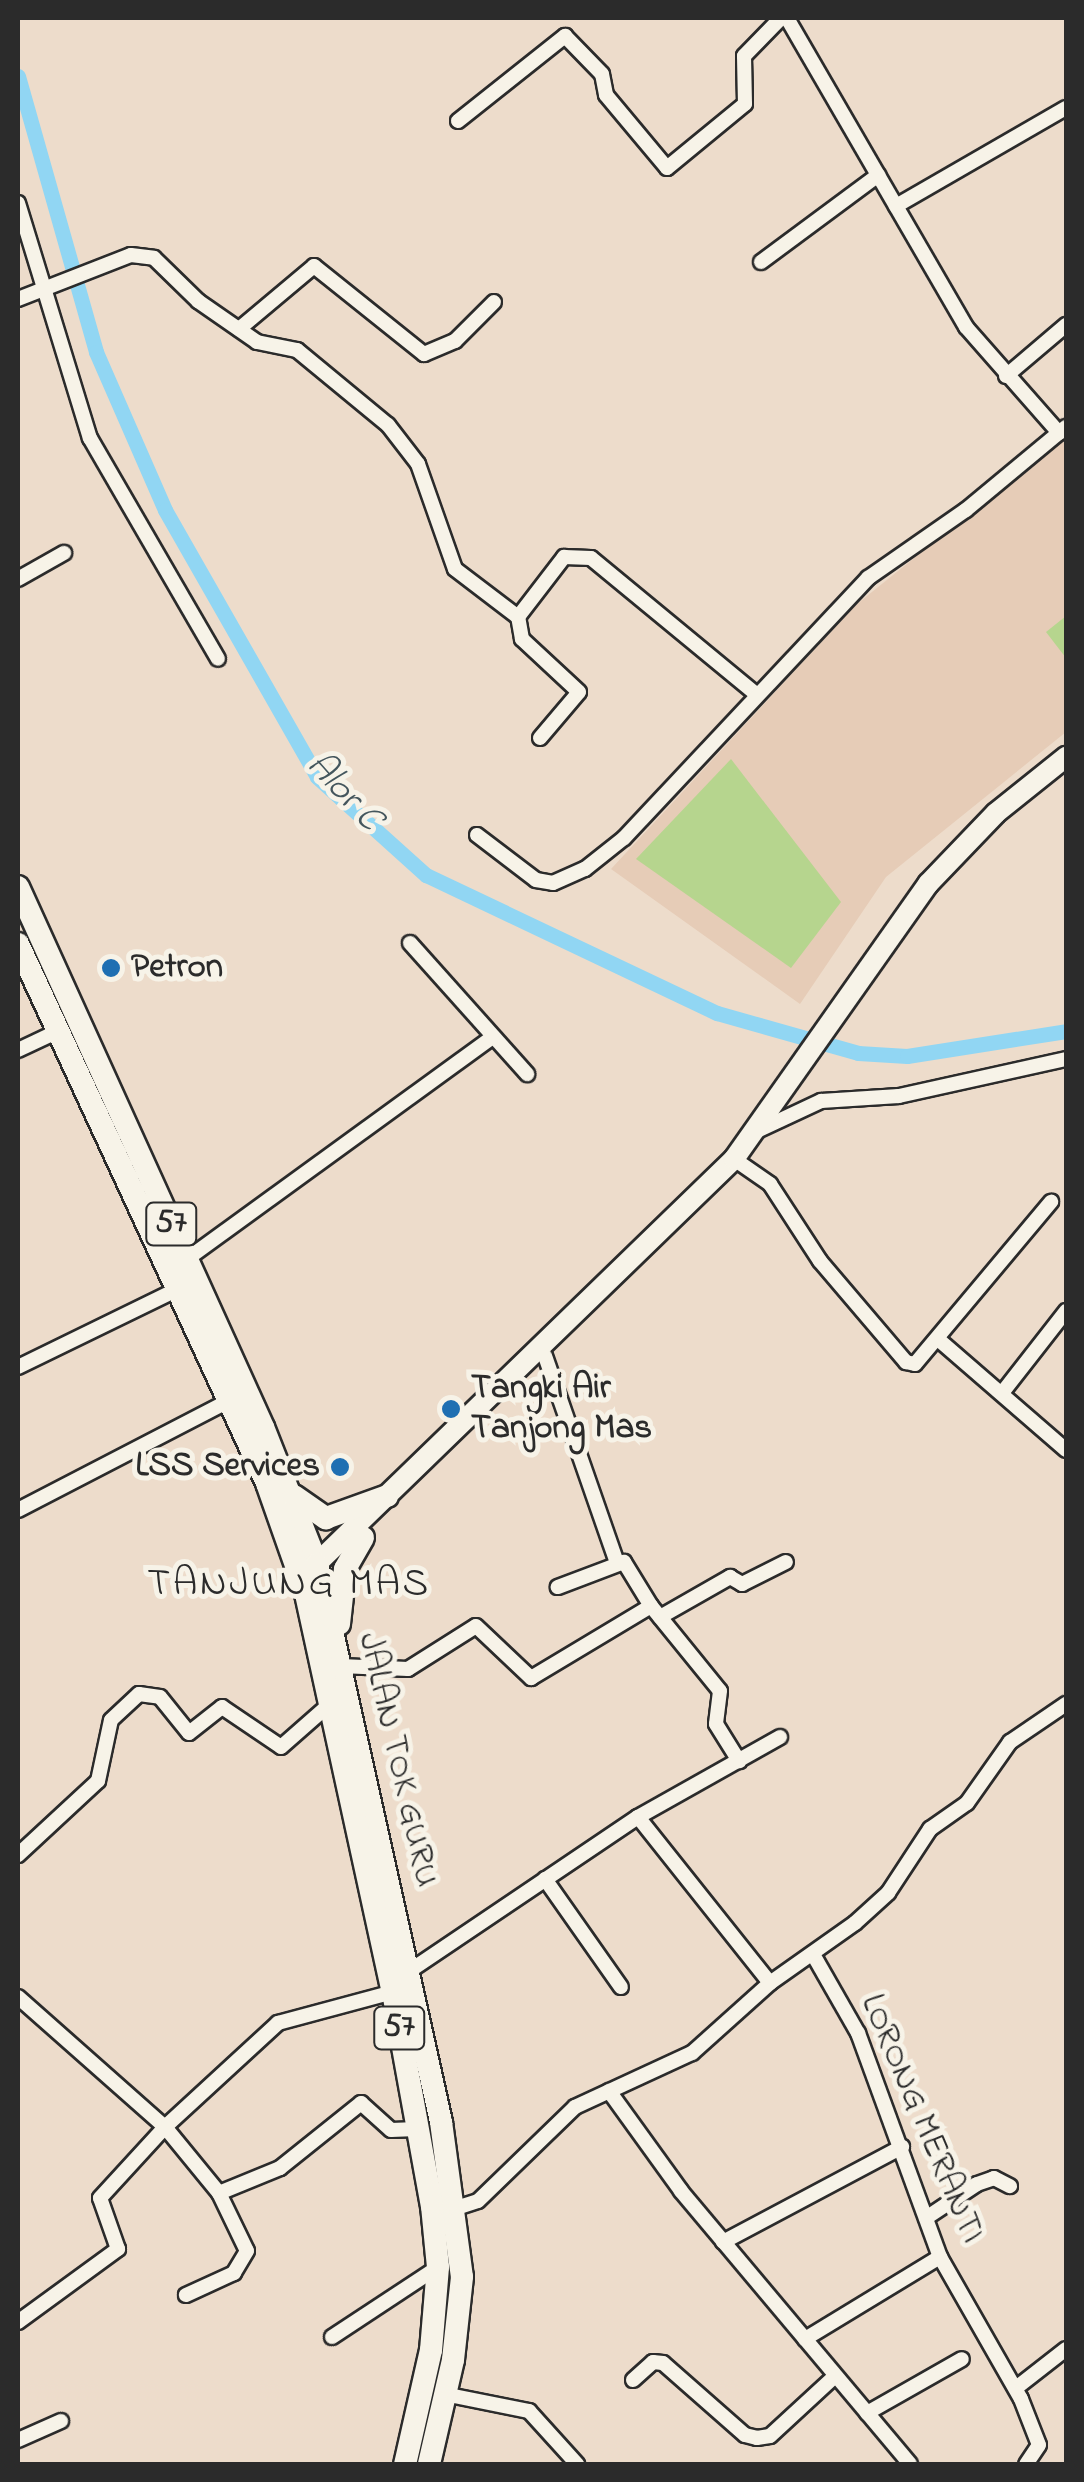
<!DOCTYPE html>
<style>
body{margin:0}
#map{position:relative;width:1084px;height:2482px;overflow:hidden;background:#eddccb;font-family:"Indie Flower",sans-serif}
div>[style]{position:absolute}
.built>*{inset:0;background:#e6ccb7}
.green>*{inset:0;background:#b6d58e}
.canal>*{height:15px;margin:-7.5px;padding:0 7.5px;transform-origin:7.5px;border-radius:7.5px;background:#91d6f3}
.roads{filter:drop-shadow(2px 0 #2b2b2b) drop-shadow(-2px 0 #2b2b2b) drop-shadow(0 2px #2b2b2b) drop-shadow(0 -2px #2b2b2b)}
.street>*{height:14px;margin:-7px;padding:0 7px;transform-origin:7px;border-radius:7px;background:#f7f3e8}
.secondary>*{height:20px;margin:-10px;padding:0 10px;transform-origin:10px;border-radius:10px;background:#f7f3e8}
.primary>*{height:22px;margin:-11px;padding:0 11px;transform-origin:11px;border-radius:11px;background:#f7f3e8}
.dots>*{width:28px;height:28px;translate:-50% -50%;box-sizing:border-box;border:5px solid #f7f3e8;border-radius:50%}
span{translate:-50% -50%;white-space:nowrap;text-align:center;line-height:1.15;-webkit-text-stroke:10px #f7f3e8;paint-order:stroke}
.shield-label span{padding:2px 8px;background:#f7f3e8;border:2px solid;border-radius:8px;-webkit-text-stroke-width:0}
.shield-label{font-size:32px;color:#2b2b2b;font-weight:700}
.poi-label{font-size:35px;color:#2b2b2b;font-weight:700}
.left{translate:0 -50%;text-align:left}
.right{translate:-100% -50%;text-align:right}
.street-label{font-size:35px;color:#2b2b2b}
.water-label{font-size:38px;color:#44565d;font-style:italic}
.quarter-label{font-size:40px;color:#2b2b2b;letter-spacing:2.5px}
.frame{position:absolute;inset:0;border:20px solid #2b2b2b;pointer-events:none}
</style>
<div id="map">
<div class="built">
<i style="clip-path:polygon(1066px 436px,1066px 732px,886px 877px,800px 1004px,611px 869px,857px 604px)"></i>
</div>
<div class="green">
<i style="clip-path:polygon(1066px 616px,1066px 658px,1046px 632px)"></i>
<i style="clip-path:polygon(731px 759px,841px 902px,791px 968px,636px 859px)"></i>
</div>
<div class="canal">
<i style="left:18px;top:76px;width:287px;rotate:74.2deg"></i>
<i style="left:96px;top:352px;width:172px;rotate:66.4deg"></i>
<i style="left:165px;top:510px;width:307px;rotate:60.3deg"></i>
<i style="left:317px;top:777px;width:147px;rotate:42deg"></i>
<i style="left:426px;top:875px;width:322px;rotate:25.4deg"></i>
<i style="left:717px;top:1013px;width:147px;rotate:15.8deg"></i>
<i style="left:858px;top:1053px;width:49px;rotate:3.5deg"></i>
<i style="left:907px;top:1056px;width:161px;rotate:-8.9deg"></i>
</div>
<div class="roads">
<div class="street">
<i style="left:787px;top:18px;width:357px;rotate:59.9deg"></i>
<i style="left:966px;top:327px;width:141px;rotate:48.7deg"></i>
<i style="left:458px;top:121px;width:137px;rotate:-38.5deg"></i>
<i style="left:565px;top:36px;width:53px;rotate:45.8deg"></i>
<i style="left:602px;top:74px;width:21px;rotate:79deg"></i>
<i style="left:606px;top:95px;width:95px;rotate:50.1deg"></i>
<i style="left:667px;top:168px;width:101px;rotate:-39.4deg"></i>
<i style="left:745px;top:104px;width:48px;rotate:-91.2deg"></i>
<i style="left:744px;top:56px;width:53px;rotate:-45.8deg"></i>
<i style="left:18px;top:203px;width:246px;rotate:73deg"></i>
<i style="left:90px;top:438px;width:255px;rotate:59.9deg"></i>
<i style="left:896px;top:206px;width:196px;rotate:-30deg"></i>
<i style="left:761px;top:262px;width:146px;rotate:-36.6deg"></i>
<i style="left:18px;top:299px;width:121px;rotate:-21.3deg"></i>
<i style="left:131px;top:255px;width:23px;rotate:7deg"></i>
<i style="left:154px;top:258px;width:62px;rotate:44.3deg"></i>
<i style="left:198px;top:301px;width:72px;rotate:34.8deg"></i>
<i style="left:257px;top:342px;width:41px;rotate:11.3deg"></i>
<i style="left:297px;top:350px;width:118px;rotate:39.5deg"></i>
<i style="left:388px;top:425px;width:49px;rotate:52.4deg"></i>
<i style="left:418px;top:464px;width:111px;rotate:70.6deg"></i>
<i style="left:455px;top:569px;width:79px;rotate:37.3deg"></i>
<i style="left:239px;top:329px;width:98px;rotate:-40deg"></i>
<i style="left:314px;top:266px;width:141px;rotate:38.7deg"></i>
<i style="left:424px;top:354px;width:34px;rotate:-23deg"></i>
<i style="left:455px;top:341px;width:55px;rotate:-45deg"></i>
<i style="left:1006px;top:376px;width:79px;rotate:-40.4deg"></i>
<i style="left:18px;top:579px;width:53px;rotate:-29.5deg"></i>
<i style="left:540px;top:738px;width:60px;rotate:-49.7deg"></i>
<i style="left:579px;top:692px;width:78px;rotate:-137.1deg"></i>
<i style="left:522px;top:639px;width:22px;rotate:-100deg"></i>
<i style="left:518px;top:617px;width:76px;rotate:-52.5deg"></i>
<i style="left:564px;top:557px;width:27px;rotate:2deg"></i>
<i style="left:591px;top:558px;width:212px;rotate:39.5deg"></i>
<i style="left:477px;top:835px;width:74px;rotate:37.3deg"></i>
<i style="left:536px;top:880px;width:17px;rotate:10deg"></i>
<i style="left:553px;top:883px;width:35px;rotate:-24deg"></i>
<i style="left:585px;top:869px;width:50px;rotate:-38.5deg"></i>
<i style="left:624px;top:838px;width:357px;rotate:-46.8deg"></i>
<i style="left:868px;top:578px;width:119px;rotate:-34.8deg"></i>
<i style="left:966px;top:510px;width:130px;rotate:-39.7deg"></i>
<i style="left:410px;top:943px;width:176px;rotate:48.2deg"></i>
<i style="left:18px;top:1050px;width:42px;rotate:-25.3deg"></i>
<i style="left:757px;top:1131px;width:71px;rotate:-25.1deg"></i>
<i style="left:821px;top:1101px;width:78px;rotate:-3.7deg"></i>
<i style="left:899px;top:1096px;width:171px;rotate:-12.5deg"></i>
<i style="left:734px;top:1159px;width:44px;rotate:34.8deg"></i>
<i style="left:770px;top:1184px;width:92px;rotate:57deg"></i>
<i style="left:820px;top:1261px;width:133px;rotate:49.6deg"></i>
<i style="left:906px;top:1362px;width:9px;rotate:13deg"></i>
<i style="left:915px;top:1364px;width:212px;rotate:-50deg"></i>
<i style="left:187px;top:1259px;width:377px;rotate:-36deg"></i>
<i style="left:939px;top:1340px;width:168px;rotate:40.9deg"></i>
<i style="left:545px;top:1356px;width:216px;rotate:70.8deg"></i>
<i style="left:18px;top:1367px;width:176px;rotate:-26deg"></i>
<i style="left:1002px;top:1393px;width:104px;rotate:-52deg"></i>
<i style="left:18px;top:1510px;width:237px;rotate:-27.4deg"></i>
<i style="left:651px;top:1606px;width:109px;rotate:50.9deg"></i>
<i style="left:720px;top:1691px;width:33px;rotate:97deg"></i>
<i style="left:716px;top:1724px;width:44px;rotate:58.1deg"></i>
<i style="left:660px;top:1617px;width:81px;rotate:-29.7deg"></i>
<i style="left:730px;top:1577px;width:14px;rotate:30deg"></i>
<i style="left:742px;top:1584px;width:49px;rotate:-26.6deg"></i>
<i style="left:341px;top:1666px;width:67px;rotate:2.6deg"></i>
<i style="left:408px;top:1669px;width:80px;rotate:-32.3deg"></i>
<i style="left:476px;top:1626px;width:76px;rotate:43.4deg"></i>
<i style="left:531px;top:1678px;width:140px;rotate:-31deg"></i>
<i style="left:651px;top:1606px;width:52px;rotate:-121.5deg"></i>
<i style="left:624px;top:1562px;width:71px;rotate:159.3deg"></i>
<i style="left:638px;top:1817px;width:212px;rotate:51.5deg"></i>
<i style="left:18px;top:1855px;width:109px;rotate:-42.8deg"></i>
<i style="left:98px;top:1781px;width:62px;rotate:-78deg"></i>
<i style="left:111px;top:1720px;width:38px;rotate:-43deg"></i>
<i style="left:139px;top:1694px;width:21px;rotate:8deg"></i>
<i style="left:160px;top:1697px;width:46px;rotate:51.1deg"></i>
<i style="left:189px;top:1733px;width:42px;rotate:-38.2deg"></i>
<i style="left:222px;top:1707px;width:71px;rotate:34.1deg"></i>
<i style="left:281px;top:1747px;width:67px;rotate:-41.3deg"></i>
<i style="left:545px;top:1879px;width:132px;rotate:54.9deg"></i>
<i style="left:814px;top:1956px;width:89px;rotate:60.3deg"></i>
<i style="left:858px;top:2033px;width:239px;rotate:69.9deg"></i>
<i style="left:940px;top:2257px;width:163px;rotate:60.3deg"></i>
<i style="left:1021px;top:2399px;width:49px;rotate:68.6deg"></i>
<i style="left:1039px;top:2445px;width:23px;rotate:124deg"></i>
<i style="left:408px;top:1972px;width:277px;rotate:-34deg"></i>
<i style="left:638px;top:1817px;width:163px;rotate:-29.4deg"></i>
<i style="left:18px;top:1997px;width:196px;rotate:41.5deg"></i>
<i style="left:165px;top:2127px;width:154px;rotate:-42.6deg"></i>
<i style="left:278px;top:2023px;width:119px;rotate:-15.1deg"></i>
<i style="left:609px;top:2091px;width:123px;rotate:54.2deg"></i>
<i style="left:681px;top:2191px;width:356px;rotate:50deg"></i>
<i style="left:219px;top:2193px;width:66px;rotate:-22.3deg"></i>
<i style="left:280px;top:2168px;width:104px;rotate:-38.7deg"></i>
<i style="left:361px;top:2103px;width:40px;rotate:42deg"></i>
<i style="left:391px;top:2130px;width:26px;rotate:-2deg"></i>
<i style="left:450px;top:2210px;width:29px;rotate:-18deg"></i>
<i style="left:478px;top:2201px;width:135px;rotate:-44.1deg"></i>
<i style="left:575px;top:2107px;width:129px;rotate:-24.8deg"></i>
<i style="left:692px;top:2053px;width:105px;rotate:-41.9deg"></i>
<i style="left:770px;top:1983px;width:104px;rotate:-35.2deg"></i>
<i style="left:855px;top:1923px;width:45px;rotate:-42.3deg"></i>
<i style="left:888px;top:1893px;width:77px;rotate:-56.7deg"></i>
<i style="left:930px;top:1829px;width:45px;rotate:-35.1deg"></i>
<i style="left:967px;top:1803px;width:75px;rotate:-54.8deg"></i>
<i style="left:1010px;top:1742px;width:68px;rotate:-34.2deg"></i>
<i style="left:926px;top:2218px;width:61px;rotate:-33.7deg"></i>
<i style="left:977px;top:2184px;width:18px;rotate:-19deg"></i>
<i style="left:994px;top:2178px;width:18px;rotate:27deg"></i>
<i style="left:723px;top:2242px;width:203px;rotate:-28deg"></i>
<i style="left:18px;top:2322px;width:124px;rotate:-36.1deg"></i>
<i style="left:118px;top:2249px;width:54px;rotate:-109.4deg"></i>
<i style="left:100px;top:2198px;width:96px;rotate:-47.5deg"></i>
<i style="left:165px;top:2127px;width:85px;rotate:50.7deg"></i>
<i style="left:219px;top:2193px;width:64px;rotate:64.2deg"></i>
<i style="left:247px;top:2251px;width:26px;rotate:121deg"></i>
<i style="left:234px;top:2273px;width:53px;rotate:155.4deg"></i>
<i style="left:332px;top:2337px;width:127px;rotate:-33.4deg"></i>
<i style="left:805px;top:2339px;width:158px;rotate:-31.3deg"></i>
<i style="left:633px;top:2380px;width:27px;rotate:-42deg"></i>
<i style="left:653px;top:2362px;width:10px;rotate:6deg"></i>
<i style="left:663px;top:2363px;width:109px;rotate:41.3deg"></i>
<i style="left:745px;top:2435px;width:12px;rotate:14deg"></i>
<i style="left:757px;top:2438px;width:13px;rotate:-9deg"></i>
<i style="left:770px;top:2436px;width:88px;rotate:-42.7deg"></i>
<i style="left:1016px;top:2388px;width:63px;rotate:-38deg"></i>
<i style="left:444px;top:2394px;width:87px;rotate:11.3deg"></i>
<i style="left:529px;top:2411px;width:72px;rotate:47.8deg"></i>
<i style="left:867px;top:2413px;width:109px;rotate:-29.6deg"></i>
<i style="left:18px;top:2440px;width:47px;rotate:-23.8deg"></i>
</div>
<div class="secondary">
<i style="left:306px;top:1574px;width:596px;rotate:-44.12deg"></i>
<i style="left:734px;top:1159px;width:337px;rotate:-54.8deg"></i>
<i style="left:928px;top:884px;width:98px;rotate:-46.2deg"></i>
<i style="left:996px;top:813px;width:90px;rotate:-38.7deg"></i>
</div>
<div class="primary">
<i style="left:18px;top:887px;width:593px;rotate:65.6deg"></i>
<i style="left:263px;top:1427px;width:147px;rotate:68.5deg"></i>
<i style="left:317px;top:1564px;width:572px;rotate:77.47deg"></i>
<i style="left:441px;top:2122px;width:156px;rotate:82.3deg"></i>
<i style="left:462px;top:2277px;width:83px;rotate:96.2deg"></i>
<i style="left:453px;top:2360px;width:107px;rotate:103deg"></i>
<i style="left:18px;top:944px;width:594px;rotate:65.2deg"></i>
<i style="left:267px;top:1483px;width:118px;rotate:70.6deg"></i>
<i style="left:306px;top:1594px;width:407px;rotate:77.7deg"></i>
<i style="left:393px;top:1992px;width:218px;rotate:79.7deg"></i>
<i style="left:432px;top:2206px;width:61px;rotate:84.4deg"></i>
<i style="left:438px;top:2267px;width:83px;rotate:94.8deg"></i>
<i style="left:431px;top:2350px;width:117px;rotate:102.8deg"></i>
<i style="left:294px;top:1496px;width:39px;rotate:35deg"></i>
<i style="left:326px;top:1518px;width:65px;rotate:-19.8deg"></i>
<i style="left:339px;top:1624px;width:55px;rotate:-83.8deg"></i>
<i style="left:345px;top:1569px;width:36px;rotate:-60deg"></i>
</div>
</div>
<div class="dots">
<i style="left:111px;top:968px;background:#1f6fb2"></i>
<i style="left:451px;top:1409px;background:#1f6fb2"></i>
<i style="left:340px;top:1467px;background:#1f6fb2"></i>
</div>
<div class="shield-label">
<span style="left:171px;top:1224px">57</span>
<span style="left:399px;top:2028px">57</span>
</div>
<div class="poi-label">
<span class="left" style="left:131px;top:968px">Petron</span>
<span class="left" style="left:471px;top:1409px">Tangki Air<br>Tanjong Mas</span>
<span class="right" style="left:320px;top:1467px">LSS Services</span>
</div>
<div class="street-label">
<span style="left:397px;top:1760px;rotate:77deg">JALAN TOK GURU</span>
<span style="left:921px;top:2119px;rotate:67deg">LORONG MERANTI</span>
</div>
<div class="water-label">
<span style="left:343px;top:793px;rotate:47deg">Alor C</span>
</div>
<div class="quarter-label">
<span style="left:289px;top:1585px">TANJUNG MAS</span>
</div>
<div class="frame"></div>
</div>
